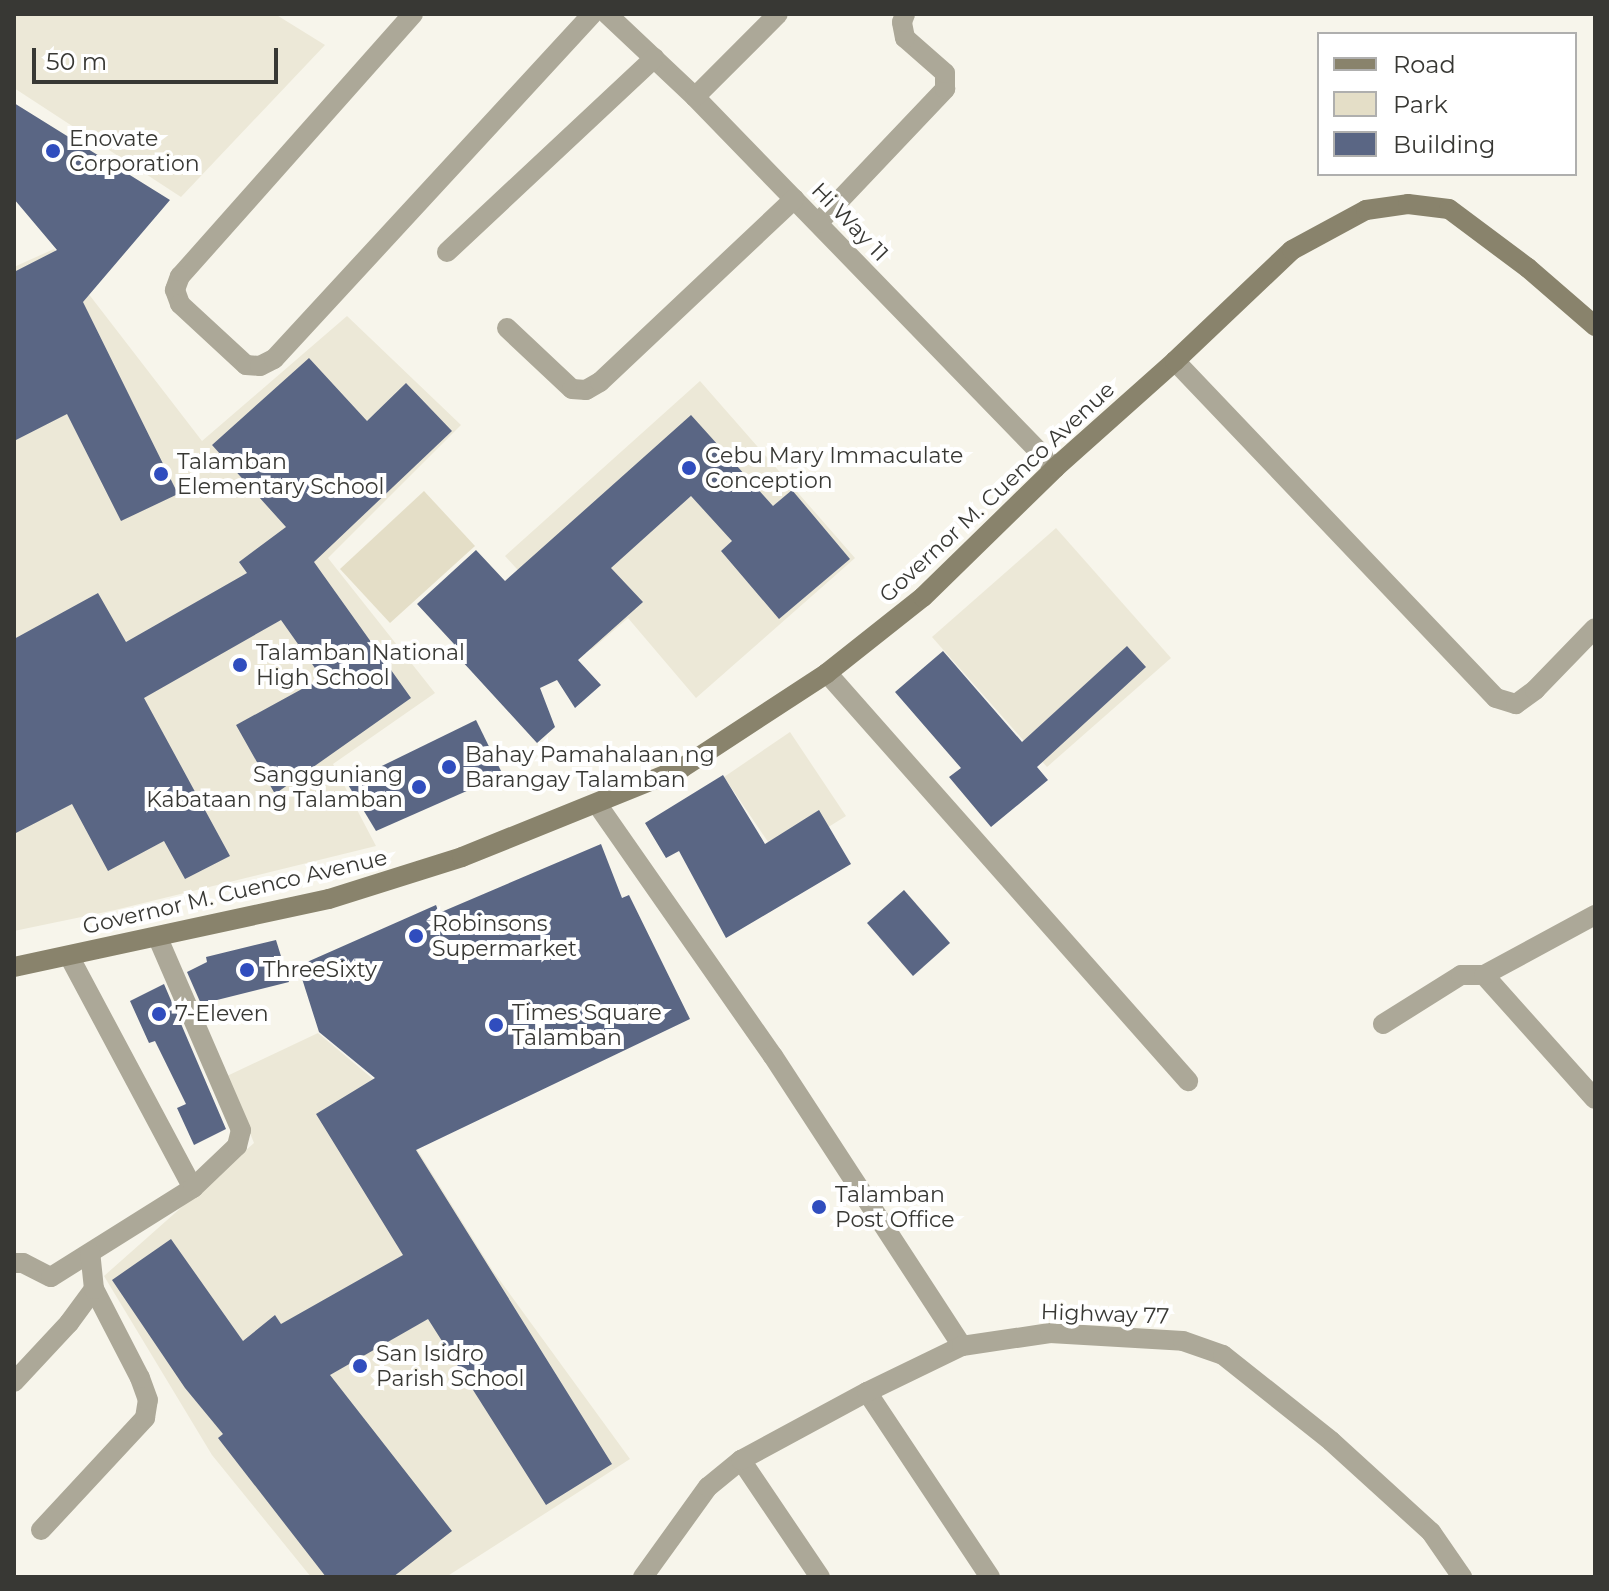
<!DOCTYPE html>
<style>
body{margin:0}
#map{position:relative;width:1609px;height:1591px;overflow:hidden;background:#f7f5eb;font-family:Montserrat,sans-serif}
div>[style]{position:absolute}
.built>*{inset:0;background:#ece8d7}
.green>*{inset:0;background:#e4dec7}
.building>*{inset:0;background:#5a6684}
.street>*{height:20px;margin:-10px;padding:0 10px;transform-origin:10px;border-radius:10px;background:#aca898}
.secondary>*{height:20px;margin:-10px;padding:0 10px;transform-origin:10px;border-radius:10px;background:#89836c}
.dots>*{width:22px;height:22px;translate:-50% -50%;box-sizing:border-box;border:4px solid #fff;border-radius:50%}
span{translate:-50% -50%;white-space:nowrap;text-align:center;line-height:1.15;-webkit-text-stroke:8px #fff;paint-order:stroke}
.poi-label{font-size:22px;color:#383834}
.left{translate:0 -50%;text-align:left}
.right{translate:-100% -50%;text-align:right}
.street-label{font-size:22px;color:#383834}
.frame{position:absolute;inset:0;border:16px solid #383834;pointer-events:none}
.legend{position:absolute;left:1317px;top:32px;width:260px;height:144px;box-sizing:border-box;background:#fff;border:2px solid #afafae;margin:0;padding:10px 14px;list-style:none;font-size:24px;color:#383834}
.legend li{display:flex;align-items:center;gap:16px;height:40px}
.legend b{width:40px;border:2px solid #afafae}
.scale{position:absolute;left:32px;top:48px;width:246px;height:36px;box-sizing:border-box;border:4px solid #383834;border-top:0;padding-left:10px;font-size:24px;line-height:28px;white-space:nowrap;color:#383834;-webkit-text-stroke:6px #fff;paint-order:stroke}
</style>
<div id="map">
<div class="built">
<i style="clip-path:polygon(14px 14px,275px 14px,325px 45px,181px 197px,14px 88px)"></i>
<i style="clip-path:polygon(54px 249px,202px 441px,347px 316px,461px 425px,328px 558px,435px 693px,333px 764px,376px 846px,115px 910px,14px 931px,14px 267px)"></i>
<i style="clip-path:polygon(700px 381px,855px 558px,696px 698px,628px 618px,591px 650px,505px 556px)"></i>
<i style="clip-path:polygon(1056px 528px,1171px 658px,1047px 767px,932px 637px)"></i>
<i style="clip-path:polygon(790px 732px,846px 816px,779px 858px,724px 777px)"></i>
<i style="clip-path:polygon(318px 1033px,373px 1079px,493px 1271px,630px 1459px,446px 1577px,311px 1577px,212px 1455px,104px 1276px,254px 1143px,227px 1076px)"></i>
</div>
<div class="green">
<i style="clip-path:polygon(424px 491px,475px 546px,390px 623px,340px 569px)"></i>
</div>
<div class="building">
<i style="clip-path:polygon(14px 103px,170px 200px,83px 302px,178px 494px,121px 521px,67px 414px,14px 441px,14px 272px,57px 250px,14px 199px)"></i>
<i style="clip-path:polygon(309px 358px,367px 421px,406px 383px,452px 431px,314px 562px,411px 698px,275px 794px,236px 725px,322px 678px,281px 620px,144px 698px,230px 856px,185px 879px,164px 841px,108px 871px,72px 804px,14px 834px,14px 639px,98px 593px,126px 642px,247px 573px,239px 562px,286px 527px,212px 445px)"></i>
<i style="clip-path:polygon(691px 415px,773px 506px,792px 490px,850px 559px,779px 619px,721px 551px,732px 541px,691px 496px,611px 568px,643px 602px,578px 660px,601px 685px,575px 708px,557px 680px,540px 688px,555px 727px,537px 743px,450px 648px,454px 644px,417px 604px,476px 550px,505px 581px)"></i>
<i style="clip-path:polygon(1127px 646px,1146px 667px,1037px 767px,1048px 780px,991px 827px,949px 777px,961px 768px,895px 692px,943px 651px,1022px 742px)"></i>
<i style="clip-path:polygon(476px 720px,503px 775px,376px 831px,347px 783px)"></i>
<i style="clip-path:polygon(723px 775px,765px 844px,819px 810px,851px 864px,726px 938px,679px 851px,666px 858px,645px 823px)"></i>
<i style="clip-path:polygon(601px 844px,622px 898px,629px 895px,690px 1019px,416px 1150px,612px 1464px,546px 1505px,428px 1319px,330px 1375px,452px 1531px,393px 1577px,326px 1577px,218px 1438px,223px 1434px,185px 1388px,112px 1280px,171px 1239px,243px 1341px,275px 1315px,281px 1324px,403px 1255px,316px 1114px,375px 1078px,319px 1032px,298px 966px,436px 905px,439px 913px)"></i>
<i style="clip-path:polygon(904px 890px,950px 943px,913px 976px,867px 923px)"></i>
<i style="clip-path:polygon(276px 940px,289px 982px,201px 1004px,187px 972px,207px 962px,206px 957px)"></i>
<i style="clip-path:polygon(164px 984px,226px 1129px,194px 1145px,177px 1108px,186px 1104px,155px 1041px,149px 1043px,130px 1001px)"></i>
</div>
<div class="street">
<i style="left:413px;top:14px;width:351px;rotate:131.6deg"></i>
<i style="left:180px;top:276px;width:15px;rotate:110deg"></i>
<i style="left:175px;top:290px;width:15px;rotate:70deg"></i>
<i style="left:180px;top:304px;width:90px;rotate:42.7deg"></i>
<i style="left:246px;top:365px;width:14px;rotate:4deg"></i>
<i style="left:260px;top:366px;width:16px;rotate:-27deg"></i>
<i style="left:274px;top:359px;width:469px;rotate:-47.3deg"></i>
<i style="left:607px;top:14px;width:121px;rotate:43.3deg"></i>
<i style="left:695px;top:97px;width:517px;rotate:45.86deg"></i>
<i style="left:695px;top:97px;width:117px;rotate:-45deg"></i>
<i style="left:818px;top:223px;width:185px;rotate:-46.5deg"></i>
<i style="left:945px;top:89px;width:16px;rotate:-90deg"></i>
<i style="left:945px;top:73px;width:53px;rotate:-138.8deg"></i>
<i style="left:905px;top:38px;width:16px;rotate:-101deg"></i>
<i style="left:902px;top:22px;width:9px;rotate:-69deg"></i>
<i style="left:447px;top:252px;width:284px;rotate:-43.1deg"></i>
<i style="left:507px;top:328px;width:89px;rotate:43.2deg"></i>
<i style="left:572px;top:389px;width:14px;rotate:4deg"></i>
<i style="left:586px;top:390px;width:16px;rotate:-30deg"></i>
<i style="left:600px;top:382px;width:267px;rotate:-43.3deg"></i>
<i style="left:1175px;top:361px;width:465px;rotate:46.4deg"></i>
<i style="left:1496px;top:698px;width:21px;rotate:17deg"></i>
<i style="left:1516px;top:704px;width:24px;rotate:-36deg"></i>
<i style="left:1535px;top:690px;width:86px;rotate:-45.9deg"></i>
<i style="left:827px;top:673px;width:545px;rotate:48.5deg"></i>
<i style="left:597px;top:804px;width:307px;rotate:55.1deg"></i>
<i style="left:773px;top:1056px;width:346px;rotate:56.9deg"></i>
<i style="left:69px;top:956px;width:263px;rotate:61.9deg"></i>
<i style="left:1484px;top:975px;width:166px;rotate:48.2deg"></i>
<i style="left:1383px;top:1024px;width:92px;rotate:-32.1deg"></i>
<i style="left:1461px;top:975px;width:23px"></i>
<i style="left:1484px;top:975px;width:126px;rotate:-28.4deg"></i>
<i style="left:14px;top:1263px;width:9px"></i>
<i style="left:23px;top:1263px;width:31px;rotate:27deg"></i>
<i style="left:51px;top:1277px;width:168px;rotate:-32.1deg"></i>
<i style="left:193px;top:1188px;width:61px;rotate:-43.7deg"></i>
<i style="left:237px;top:1146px;width:16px;rotate:-76deg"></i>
<i style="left:241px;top:1130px;width:209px;rotate:-113.4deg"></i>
<i style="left:14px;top:1382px;width:81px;rotate:-47deg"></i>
<i style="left:69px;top:1323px;width:42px;rotate:-53.7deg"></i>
<i style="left:867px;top:1392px;width:222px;rotate:56.4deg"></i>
<i style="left:741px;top:1460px;width:141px;rotate:56deg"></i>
<i style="left:41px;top:1530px;width:153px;rotate:-47.1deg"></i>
<i style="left:145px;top:1418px;width:18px;rotate:-81deg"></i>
<i style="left:148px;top:1400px;width:23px;rotate:-110deg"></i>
<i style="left:140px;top:1378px;width:100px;rotate:-117.3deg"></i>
<i style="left:94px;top:1289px;width:36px;rotate:-96deg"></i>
<i style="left:643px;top:1577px;width:111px;rotate:-54.2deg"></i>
<i style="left:708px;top:1487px;width:43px;rotate:-39.3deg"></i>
<i style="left:741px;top:1460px;width:143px;rotate:-28.4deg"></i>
<i style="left:867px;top:1392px;width:106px;rotate:-25.8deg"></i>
<i style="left:962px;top:1346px;width:89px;rotate:-8.4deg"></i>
<i style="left:1050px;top:1333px;width:133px;rotate:3.4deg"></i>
<i style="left:1183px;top:1341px;width:42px;rotate:19.3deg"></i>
<i style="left:1223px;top:1355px;width:138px;rotate:38.5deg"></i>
<i style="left:1331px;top:1441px;width:135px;rotate:42.3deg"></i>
<i style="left:1431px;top:1532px;width:55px;rotate:55.4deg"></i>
</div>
<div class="secondary">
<i style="left:14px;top:967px;width:322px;rotate:-12.2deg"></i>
<i style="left:329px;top:899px;width:139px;rotate:-17.5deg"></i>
<i style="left:462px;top:857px;width:237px;rotate:-22deg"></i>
<i style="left:682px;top:768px;width:173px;rotate:-33.2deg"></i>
<i style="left:827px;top:673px;width:122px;rotate:-38.4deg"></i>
<i style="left:923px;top:597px;width:185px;rotate:-44.3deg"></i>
<i style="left:1055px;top:468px;width:161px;rotate:-41.7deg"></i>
<i style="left:1175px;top:361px;width:161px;rotate:-43.5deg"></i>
<i style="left:1292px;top:250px;width:84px;rotate:-28.4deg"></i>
<i style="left:1366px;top:210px;width:42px;rotate:-8.1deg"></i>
<i style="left:1408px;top:204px;width:41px;rotate:7deg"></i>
<i style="left:1449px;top:209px;width:99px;rotate:36.8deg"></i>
<i style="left:1528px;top:268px;width:89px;rotate:40.9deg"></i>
</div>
<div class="dots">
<i style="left:53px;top:151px;background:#304dbe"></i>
<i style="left:689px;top:468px;background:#304dbe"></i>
<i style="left:161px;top:474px;background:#304dbe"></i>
<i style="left:240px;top:665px;background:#304dbe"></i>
<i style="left:449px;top:767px;background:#304dbe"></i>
<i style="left:419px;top:787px;background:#304dbe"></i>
<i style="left:416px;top:936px;background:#304dbe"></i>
<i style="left:247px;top:970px;background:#304dbe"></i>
<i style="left:159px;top:1014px;background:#304dbe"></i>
<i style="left:496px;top:1025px;background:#304dbe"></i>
<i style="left:819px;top:1207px;background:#304dbe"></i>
<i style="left:360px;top:1366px;background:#304dbe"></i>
</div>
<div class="poi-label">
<span class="left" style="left:69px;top:151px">Enovate<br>Corporation</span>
<span class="left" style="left:705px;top:468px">Cebu Mary Immaculate<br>Conception</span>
<span class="left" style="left:177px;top:474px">Talamban<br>Elementary School</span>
<span class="left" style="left:256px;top:665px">Talamban National<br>High School</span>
<span class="left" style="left:465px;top:767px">Bahay Pamahalaan ng<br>Barangay Talamban</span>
<span class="right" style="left:403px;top:787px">Sangguniang<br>Kabataan ng Talamban</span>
<span class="left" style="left:432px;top:936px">Robinsons<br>Supermarket</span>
<span class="left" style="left:263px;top:970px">ThreeSixty</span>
<span class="left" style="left:512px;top:1025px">Times Square<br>Talamban</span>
<span class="left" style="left:175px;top:1014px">7-Eleven</span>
<span class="left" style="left:835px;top:1207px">Talamban<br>Post Office</span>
<span class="left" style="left:376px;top:1366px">San Isidro<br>Parish School</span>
</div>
<div class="street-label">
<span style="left:850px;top:222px;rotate:46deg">Hi Way 11</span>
<span style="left:997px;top:492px;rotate:-43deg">Governor M. Cuenco Avenue</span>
<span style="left:235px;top:892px;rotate:-13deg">Governor M. Cuenco Avenue</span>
<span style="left:1105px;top:1314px;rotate:2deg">Highway 77</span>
</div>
<div class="frame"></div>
<ul class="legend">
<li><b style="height:10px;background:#89836c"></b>Road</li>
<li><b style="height:22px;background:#e4dec7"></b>Park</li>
<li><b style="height:22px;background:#5a6684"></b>Building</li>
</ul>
<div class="scale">50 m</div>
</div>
